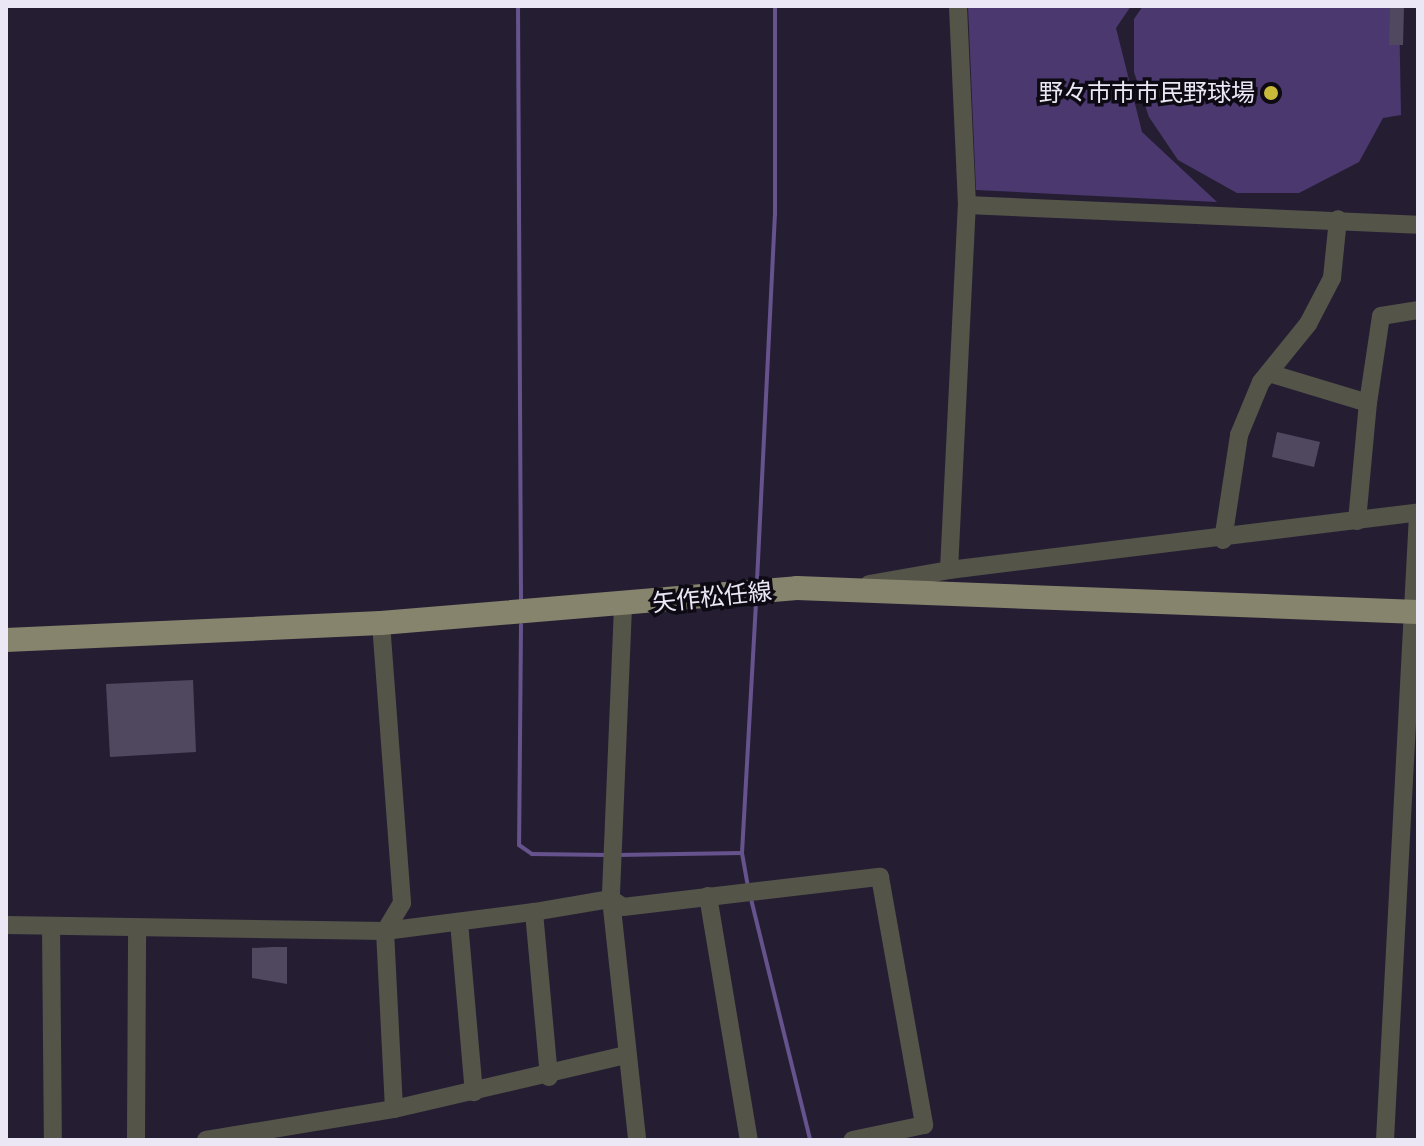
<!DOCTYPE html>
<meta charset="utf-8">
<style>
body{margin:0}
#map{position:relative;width:1424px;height:1146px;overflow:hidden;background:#251e33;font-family:Inter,"Noto Sans JP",sans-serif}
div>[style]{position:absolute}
.green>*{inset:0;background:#4b386f}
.stream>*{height:4px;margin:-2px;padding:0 2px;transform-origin:2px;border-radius:2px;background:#66538d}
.building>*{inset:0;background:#4f485f}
.minor>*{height:18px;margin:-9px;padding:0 9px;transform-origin:9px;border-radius:9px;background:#555449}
.major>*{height:24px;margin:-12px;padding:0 12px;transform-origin:12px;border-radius:12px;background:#87846d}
.dots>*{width:22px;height:22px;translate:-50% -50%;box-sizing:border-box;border:4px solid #0d0a13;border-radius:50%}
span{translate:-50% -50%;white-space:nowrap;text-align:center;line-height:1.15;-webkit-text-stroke:7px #0d0a13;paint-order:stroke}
.poi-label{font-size:24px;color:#ebe7f5}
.right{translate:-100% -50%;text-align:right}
.street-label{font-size:24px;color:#ebe7f5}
.frame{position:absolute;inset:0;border:8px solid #ebe7f5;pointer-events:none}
</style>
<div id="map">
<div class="green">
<i style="clip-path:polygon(968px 6px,1131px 6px,1116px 28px,1142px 132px,1217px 202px,976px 190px)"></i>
<i style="clip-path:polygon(1143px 6px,1399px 6px,1401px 115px,1383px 118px,1359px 162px,1299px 193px,1237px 193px,1178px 160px,1149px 117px,1134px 72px,1134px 19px)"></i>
</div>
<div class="stream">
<i style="left:518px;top:6px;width:597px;rotate:89.71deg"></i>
<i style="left:757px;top:581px;width:366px;rotate:-87.2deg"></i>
<i style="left:775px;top:215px;width:209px;rotate:-90deg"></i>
<i style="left:521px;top:625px;width:220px;rotate:90.5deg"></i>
<i style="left:519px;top:845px;width:16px;rotate:35deg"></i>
<i style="left:532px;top:854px;width:76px;rotate:0.8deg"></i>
<i style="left:617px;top:855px;width:125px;rotate:-0.9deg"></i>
<i style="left:748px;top:887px;width:35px;rotate:-100deg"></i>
<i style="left:742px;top:853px;width:251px;rotate:-86.8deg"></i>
<i style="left:751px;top:899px;width:248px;rotate:76.2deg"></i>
</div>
<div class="building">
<i style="clip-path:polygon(1390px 6px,1404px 6px,1403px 45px,1389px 45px)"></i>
<i style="clip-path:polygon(1277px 432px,1320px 442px,1314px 467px,1272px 457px)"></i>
<i style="clip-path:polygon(193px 680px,196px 752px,110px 757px,106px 684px)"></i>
<i style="clip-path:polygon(274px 947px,287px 947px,287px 984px,252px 978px,252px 948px)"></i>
</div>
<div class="minor">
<i style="left:967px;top:205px;width:451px;rotate:2.5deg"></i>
<i style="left:1269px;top:373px;width:103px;rotate:16.9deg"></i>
<i style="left:1368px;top:403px;width:88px;rotate:-81.5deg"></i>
<i style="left:1381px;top:316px;width:37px;rotate:-9deg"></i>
<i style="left:1357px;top:521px;width:119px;rotate:-84.7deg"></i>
<i style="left:1223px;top:540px;width:106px;rotate:-81.3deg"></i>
<i style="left:1239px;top:435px;width:57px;rotate:-67.5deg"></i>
<i style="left:1261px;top:382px;width:75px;rotate:-51deg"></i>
<i style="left:1308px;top:324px;width:52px;rotate:-62.4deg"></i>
<i style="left:1332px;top:278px;width:59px;rotate:-84.2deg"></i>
<i style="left:949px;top:570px;width:473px;rotate:-7deg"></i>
<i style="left:869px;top:584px;width:81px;rotate:-9.9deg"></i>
<i style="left:949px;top:570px;width:365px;rotate:-87.2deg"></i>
<i style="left:967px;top:205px;width:199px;rotate:-92.6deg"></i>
<i style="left:623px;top:607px;width:292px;rotate:92.4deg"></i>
<i style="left:611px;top:899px;width:242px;rotate:83.8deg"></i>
<i style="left:381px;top:623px;width:281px;rotate:85.7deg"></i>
<i style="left:402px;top:903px;width:33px;rotate:121deg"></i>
<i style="left:385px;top:931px;width:178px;rotate:87.1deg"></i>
<i style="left:394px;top:1109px;width:238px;rotate:-13.1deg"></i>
<i style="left:708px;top:896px;width:247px;rotate:80.5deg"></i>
<i style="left:459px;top:922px;width:171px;rotate:85deg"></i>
<i style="left:6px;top:925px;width:379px;rotate:0.9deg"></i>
<i style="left:385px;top:931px;width:150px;rotate:-7.3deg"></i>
<i style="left:51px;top:926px;width:214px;rotate:89.5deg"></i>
<i style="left:549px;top:1077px;width:166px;rotate:-95.2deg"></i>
<i style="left:534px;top:912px;width:78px;rotate:-9.6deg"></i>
<i style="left:611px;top:899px;width:14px;rotate:34deg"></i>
<i style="left:623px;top:907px;width:259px;rotate:-6.7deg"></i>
<i style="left:880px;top:877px;width:252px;rotate:79.9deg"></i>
<i style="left:924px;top:1125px;width:73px;rotate:168.1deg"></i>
<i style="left:136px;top:1140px;width:209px;rotate:-89.7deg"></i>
<i style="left:206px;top:1140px;width:191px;rotate:-9.4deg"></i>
<i style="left:1385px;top:1140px;width:626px;rotate:-86.98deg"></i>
</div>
<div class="major">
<i style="left:6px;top:640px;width:375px;rotate:-2.6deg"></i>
<i style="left:381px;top:623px;width:417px;rotate:-4.8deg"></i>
<i style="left:797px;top:588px;width:621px;rotate:2.21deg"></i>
</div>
<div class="dots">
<i style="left:1271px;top:93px;background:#c9ba3a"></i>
</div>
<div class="poi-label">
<span class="right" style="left:1255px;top:93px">野々市市市民野球場</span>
</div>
<div class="street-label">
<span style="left:712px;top:597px;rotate:-6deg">矢作松任線</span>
</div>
<div class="frame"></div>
</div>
